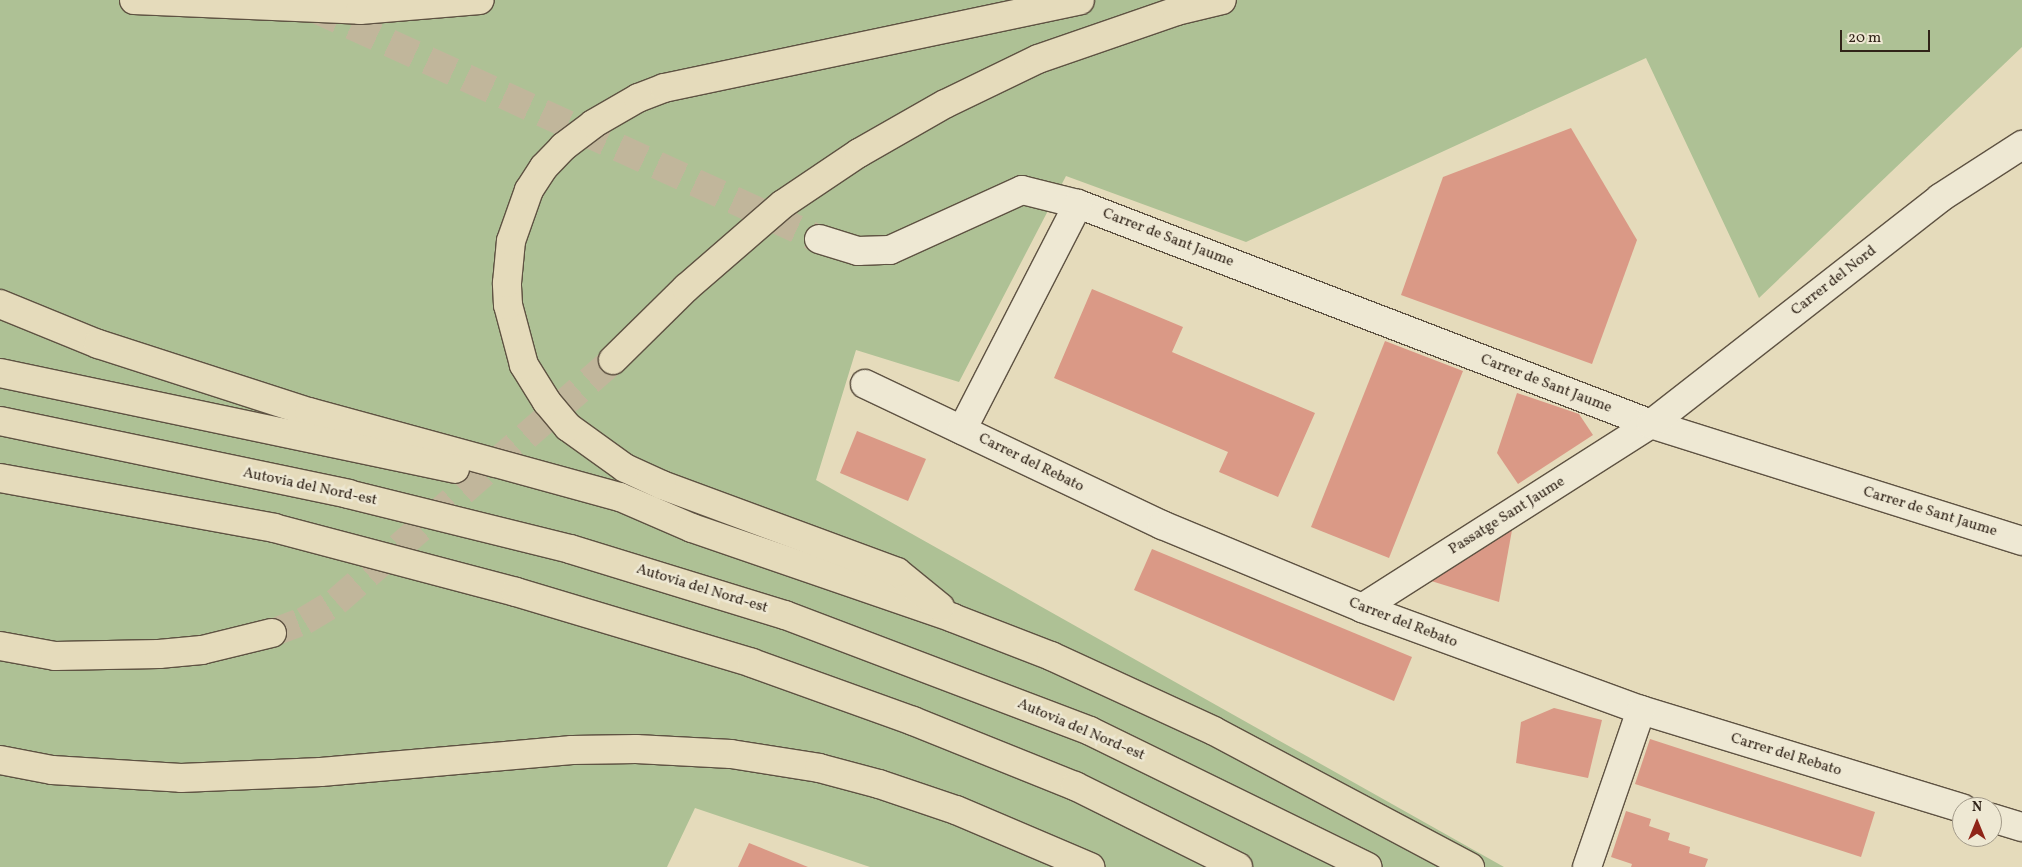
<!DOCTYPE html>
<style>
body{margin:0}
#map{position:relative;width:2022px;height:867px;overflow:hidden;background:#e5dbbb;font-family:Vollkorn,serif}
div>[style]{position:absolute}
.green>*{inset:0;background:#aec195}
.building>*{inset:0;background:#da9986}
.minor-tunnel>*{height:28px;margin-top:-14px;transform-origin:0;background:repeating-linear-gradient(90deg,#c1b69b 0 28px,transparent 0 42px)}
.motorway-tunnel>*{height:28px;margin-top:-14px;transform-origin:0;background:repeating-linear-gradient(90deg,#c1b69b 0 28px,transparent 0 42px)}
.roads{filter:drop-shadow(1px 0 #5e5242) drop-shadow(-1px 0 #5e5242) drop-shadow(0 1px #5e5242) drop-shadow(0 -1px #5e5242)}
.minor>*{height:28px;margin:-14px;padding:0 14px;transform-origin:14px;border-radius:14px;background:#eee8d3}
.motorway>*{height:28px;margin:-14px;padding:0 14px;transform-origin:14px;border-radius:14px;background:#e5dbbb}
span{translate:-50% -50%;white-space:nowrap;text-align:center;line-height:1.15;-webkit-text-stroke:5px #eee8d3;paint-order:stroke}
.street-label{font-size:15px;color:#312419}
.north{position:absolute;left:1952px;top:797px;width:50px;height:50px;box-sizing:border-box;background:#eee8d3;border:1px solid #a29a89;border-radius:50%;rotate:0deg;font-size:14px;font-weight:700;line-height:20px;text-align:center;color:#312419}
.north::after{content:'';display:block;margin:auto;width:18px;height:22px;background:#8f2418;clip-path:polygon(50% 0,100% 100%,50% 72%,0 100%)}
.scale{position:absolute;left:1840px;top:30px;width:90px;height:22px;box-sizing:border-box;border:2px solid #312419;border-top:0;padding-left:6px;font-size:15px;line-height:18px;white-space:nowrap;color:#312419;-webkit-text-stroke:4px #eee8d3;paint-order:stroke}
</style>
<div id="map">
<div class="green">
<i style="clip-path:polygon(0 0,2022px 0,2022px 47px,1759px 298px,1646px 58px,1246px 242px,1066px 176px,959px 382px,856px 350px,816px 480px,1504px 867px,870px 867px,695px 808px,667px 867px,0 867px)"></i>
</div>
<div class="building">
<i style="clip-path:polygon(1571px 128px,1637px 240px,1592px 364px,1401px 295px,1443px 177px)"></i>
<i style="clip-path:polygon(1092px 289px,1183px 327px,1172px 352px,1315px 413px,1278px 497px,1219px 472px,1228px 452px,1054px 378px)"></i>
<i style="clip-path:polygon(1385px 341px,1463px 371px,1389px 558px,1311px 527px)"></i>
<i style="clip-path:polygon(1517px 393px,1579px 414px,1593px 435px,1518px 484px,1497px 453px)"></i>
<i style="clip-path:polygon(857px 431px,926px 459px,908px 501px,840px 473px)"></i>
<i style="clip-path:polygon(1514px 519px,1499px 602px,1428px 580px)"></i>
<i style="clip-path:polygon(1152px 549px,1412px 657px,1394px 701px,1134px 590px)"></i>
<i style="clip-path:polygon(1554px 708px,1602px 720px,1588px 778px,1516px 763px,1521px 722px)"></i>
<i style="clip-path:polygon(1650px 739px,1875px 812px,1861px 857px,1635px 784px)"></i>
<i style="clip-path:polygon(1626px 811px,1651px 819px,1649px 826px,1670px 833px,1668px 840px,1690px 847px,1689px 853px,1708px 859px,1705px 867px,1631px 867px,1632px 864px,1611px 857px)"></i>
<i style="clip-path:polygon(749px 843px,808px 867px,738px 867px)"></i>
</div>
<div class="minor-tunnel">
<i style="left:313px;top:8px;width:556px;rotate:24.54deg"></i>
</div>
<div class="motorway-tunnel">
<i style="left:272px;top:633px;width:34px;rotate:-21deg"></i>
<i style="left:304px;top:621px;width:37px;rotate:-31deg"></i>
<i style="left:336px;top:602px;width:368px;rotate:-41.1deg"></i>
</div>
<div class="roads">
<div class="minor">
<i style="left:819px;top:239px;width:41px;rotate:17.1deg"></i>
<i style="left:858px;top:251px;width:32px;rotate:-2deg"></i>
<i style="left:890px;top:250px;width:145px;rotate:-24.4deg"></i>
<i style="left:1022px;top:190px;width:58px;rotate:14deg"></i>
<i style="left:1078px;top:204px;width:614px;rotate:21deg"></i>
<i style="left:1651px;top:424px;width:389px;rotate:17.5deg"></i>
<i style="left:865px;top:384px;width:329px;rotate:25.4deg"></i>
<i style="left:1162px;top:525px;width:217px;rotate:22.5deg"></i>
<i style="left:1362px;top:608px;width:297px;rotate:20.1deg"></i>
<i style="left:1641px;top:710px;width:336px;rotate:17deg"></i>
<i style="left:962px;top:430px;width:254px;rotate:-62.8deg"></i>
<i style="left:1362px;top:608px;width:343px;rotate:-32.5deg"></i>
<i style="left:1651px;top:424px;width:367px;rotate:-38deg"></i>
<i style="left:1940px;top:198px;width:98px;rotate:-32.9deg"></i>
<i style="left:1992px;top:818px;width:31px;rotate:17deg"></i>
<i style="left:1587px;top:867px;width:166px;rotate:-71deg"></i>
</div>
<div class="motorway">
<i style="left:134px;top:0;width:226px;rotate:2.5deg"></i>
<i style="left:360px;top:10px;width:120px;rotate:-4.8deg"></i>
<i style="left:0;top:304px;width:106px;rotate:22.2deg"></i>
<i style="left:98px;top:344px;width:222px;rotate:17.9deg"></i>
<i style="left:309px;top:412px;width:322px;rotate:15.3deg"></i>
<i style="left:620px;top:497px;width:78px;rotate:23.3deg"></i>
<i style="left:692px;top:528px;width:276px;rotate:19deg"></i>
<i style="left:953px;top:618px;width:105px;rotate:21.2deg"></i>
<i style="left:1051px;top:656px;width:179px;rotate:24.7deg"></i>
<i style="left:1214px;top:731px;width:290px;rotate:28deg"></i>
<i style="left:613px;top:360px;width:103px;rotate:-44.6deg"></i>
<i style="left:686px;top:288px;width:128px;rotate:-40.9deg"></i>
<i style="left:783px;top:204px;width:92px;rotate:-33.9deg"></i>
<i style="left:859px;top:153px;width:99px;rotate:-29.7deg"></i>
<i style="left:945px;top:104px;width:103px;rotate:-25.8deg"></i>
<i style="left:1038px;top:59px;width:147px;rotate:-19.1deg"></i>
<i style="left:1177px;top:11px;width:46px;rotate:-13.7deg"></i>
<i style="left:0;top:373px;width:465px;rotate:11.9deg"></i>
<i style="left:0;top:421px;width:356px;rotate:11.8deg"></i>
<i style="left:348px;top:494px;width:229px;rotate:13.9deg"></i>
<i style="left:570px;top:549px;width:225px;rotate:17.1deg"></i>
<i style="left:785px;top:615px;width:326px;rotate:20.8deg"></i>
<i style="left:1090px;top:731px;width:309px;rotate:26.1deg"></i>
<i style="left:0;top:478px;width:279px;rotate:10.3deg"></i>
<i style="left:274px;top:528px;width:250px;rotate:14.8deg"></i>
<i style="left:516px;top:592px;width:246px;rotate:16.7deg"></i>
<i style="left:752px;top:663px;width:171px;rotate:19.8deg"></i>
<i style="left:913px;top:721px;width:175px;rotate:21.9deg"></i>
<i style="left:1075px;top:786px;width:182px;rotate:26.4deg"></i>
<i style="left:940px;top:607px;width:55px;rotate:-140.9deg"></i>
<i style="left:897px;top:572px;width:251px;rotate:-159.7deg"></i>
<i style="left:662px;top:485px;width:41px;rotate:-155.3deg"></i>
<i style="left:625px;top:468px;width:70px;rotate:-144.3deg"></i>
<i style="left:568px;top:427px;width:33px;rotate:-130deg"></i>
<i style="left:547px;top:402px;width:44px;rotate:-121.9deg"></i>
<i style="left:524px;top:365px;width:62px;rotate:-104.9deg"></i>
<i style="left:508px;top:305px;width:22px;rotate:-93deg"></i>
<i style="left:507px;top:283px;width:42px;rotate:-84.6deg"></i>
<i style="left:511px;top:241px;width:54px;rotate:-70.6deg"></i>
<i style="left:529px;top:190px;width:27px;rotate:-57deg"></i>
<i style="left:544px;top:167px;width:28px;rotate:-46deg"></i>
<i style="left:563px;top:147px;width:38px;rotate:-37deg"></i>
<i style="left:593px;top:124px;width:52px;rotate:-30deg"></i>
<i style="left:638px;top:98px;width:28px;rotate:-21deg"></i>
<i style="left:664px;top:88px;width:425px;rotate:-11.9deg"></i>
<i style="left:0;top:646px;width:56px;rotate:10.3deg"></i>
<i style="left:55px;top:656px;width:104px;rotate:-1.1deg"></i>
<i style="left:159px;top:654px;width:43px;rotate:-5.3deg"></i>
<i style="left:202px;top:650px;width:72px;rotate:-13.7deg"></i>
<i style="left:0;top:760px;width:53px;rotate:10.9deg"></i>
<i style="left:52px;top:770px;width:129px;rotate:3.5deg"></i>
<i style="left:181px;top:778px;width:140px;rotate:-2.5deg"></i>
<i style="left:321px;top:772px;width:252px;rotate:-5deg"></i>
<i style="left:572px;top:750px;width:64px;rotate:-0.9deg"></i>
<i style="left:636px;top:749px;width:95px;rotate:3deg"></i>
<i style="left:731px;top:754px;width:89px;rotate:9deg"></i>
<i style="left:819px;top:768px;width:62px;rotate:14.9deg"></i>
<i style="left:879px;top:784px;width:81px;rotate:18.7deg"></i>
<i style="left:956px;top:810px;width:146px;rotate:23deg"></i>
</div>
</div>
<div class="street-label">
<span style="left:1168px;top:238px;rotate:21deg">Carrer de Sant Jaume</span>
<span style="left:1834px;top:281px;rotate:-38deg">Carrer del Nord</span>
<span style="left:1546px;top:384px;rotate:21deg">Carrer de Sant Jaume</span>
<span style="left:1031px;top:463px;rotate:26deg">Carrer del Rebato</span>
<span style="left:310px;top:487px;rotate:12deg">Autovia del Nord-est</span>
<span style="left:1930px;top:512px;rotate:17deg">Carrer de Sant Jaume</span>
<span style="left:1507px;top:516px;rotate:-32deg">Passatge Sant Jaume</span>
<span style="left:702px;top:589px;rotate:17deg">Autovia del Nord-est</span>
<span style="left:1403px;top:623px;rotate:21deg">Carrer del Rebato</span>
<span style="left:1081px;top:730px;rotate:23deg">Autovia del Nord-est</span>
<span style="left:1786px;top:755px;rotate:17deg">Carrer del Rebato</span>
</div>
<div class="north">N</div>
<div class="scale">20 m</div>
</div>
